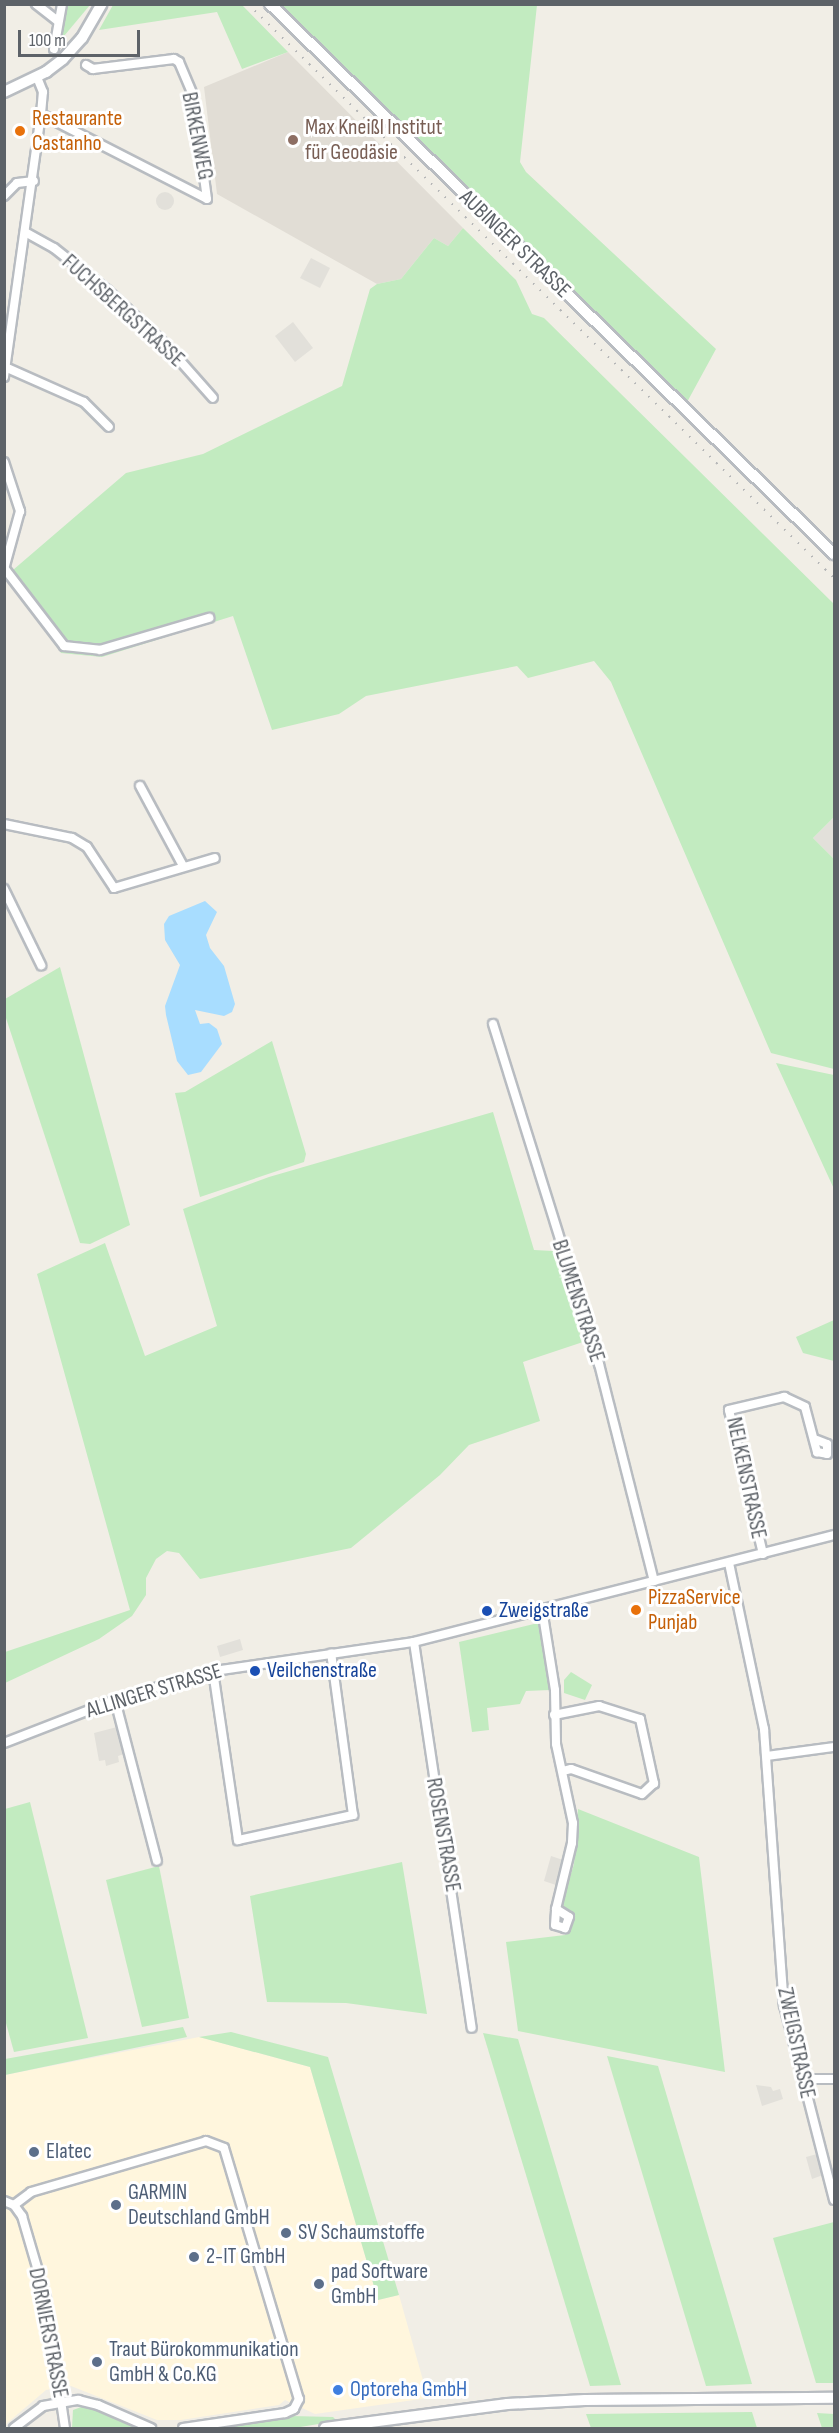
<!DOCTYPE html>
<meta charset="utf-8">
<style>
body{margin:0}
#map{position:relative;width:839px;height:2433px;overflow:hidden;background:#f1eee6;font-family:"Sofia Sans Condensed",sans-serif}
div>[style]{position:absolute}
.commercial>*{inset:0;background:#fff6dd}
.industrial>*{inset:0;background:#e2e0da}
.round{border-radius:50%}
.education>*{inset:0;background:#e1ddd5}
.green>*{inset:0;background:#c2ebc0}
.water>*{inset:0;background:#a8ddff}
.roads{filter:drop-shadow(2px 0 #b8bcc1) drop-shadow(-2px 0 #b8bcc1) drop-shadow(0 2px #b8bcc1) drop-shadow(0 -2px #b8bcc1)}
.street>*{height:8px;margin:-4px;padding:0 4px;transform-origin:4px;border-radius:4px;background:#fff}
.secondary>*{height:10px;margin:-5px;padding:0 5px;transform-origin:5px;border-radius:5px;background:#fff}
.rail>*{height:2px;margin-top:-1px;transform-origin:0;background:repeating-linear-gradient(90deg,#b5b6b7 0 1.5px,transparent 0 9.5px)}
.dots>*{width:16px;height:16px;translate:-50% -50%;box-sizing:border-box;border:3px solid #fff;border-radius:50%}
span{translate:-50% -50%;white-space:nowrap;text-align:center;line-height:1.15;-webkit-text-stroke:6px #fff;paint-order:stroke}
.food-label{font-size:22px;color:#c56008}
.left{translate:0 -50%;text-align:left}
.education-label{font-size:22px;color:#785e54}
.street-label{font-size:22px;color:#5d6268}
.transit-label{font-size:22px;color:#164399}
.service-label{font-size:22px;color:#4e5e75}
.shop-label{font-size:22px;color:#366cbe}
.frame{position:absolute;inset:0;border:6px solid #5d6268;pointer-events:none}
.scale{position:absolute;left:18px;top:30px;width:122px;height:27px;box-sizing:border-box;border:3px solid #5d6268;border-top:0;padding-left:8px;font-size:18px;line-height:21px;white-space:nowrap;color:#5d6268;-webkit-text-stroke:4px #fff;paint-order:stroke}
</style>
<div id="map">
<div class="commercial">
<i style="clip-path:polygon(199px 2037px,310px 2067px,378px 2300px,399px 2295px,428px 2398px,315px 2414px,285px 2400px,279px 2405px,181px 2420px,157px 2420px,71px 2386px,46px 2390px,5px 2425px,5px 2075px)"></i>
</div>
<div class="industrial">
<i class="round" style="left:156px;top:192px;width:18px;height:18px"></i>
<i style="clip-path:polygon(311px 258px,330px 268px,320px 288px,300px 278px)"></i>
<i style="clip-path:polygon(293px 322px,313px 348px,295px 362px,275px 336px)"></i>
<i style="clip-path:polygon(834px 817px,834px 859px,813px 838px)"></i>
<i style="clip-path:polygon(240px 1639px,243px 1650px,220px 1657px,217px 1646px)"></i>
<i style="clip-path:polygon(117px 1727px,124px 1754px,118px 1756px,119px 1762px,106px 1766px,105px 1760px,99px 1761px,94px 1733px)"></i>
<i style="clip-path:polygon(551px 1856px,563px 1860px,556px 1885px,544px 1881px)"></i>
<i style="clip-path:polygon(756px 2085px,771px 2087px,773px 2091px,780px 2089px,783px 2099px,762px 2106px)"></i>
<i style="clip-path:polygon(817px 2154px,823px 2175px,812px 2179px,806px 2157px)"></i>
</div>
<div class="education">
<i style="clip-path:polygon(288px 52px,463px 228px,448px 246px,434px 238px,401px 279px,377px 284px,217px 194px,204px 87px)"></i>
</div>
<div class="green">
<i style="clip-path:polygon(65px 5px,90px 5px,59px 42px)"></i>
<i style="clip-path:polygon(113px 5px,242px 5px,288px 52px,242px 69px,217px 12px,99px 30px)"></i>
<i style="clip-path:polygon(278px 5px,537px 5px,520px 162px,526px 172px,716px 349px,686px 404px)"></i>
<i style="clip-path:polygon(463px 228px,516px 280px,532px 314px,544px 318px,834px 604px,834px 817px,813px 838px,834px 859px,834px 1069px,771px 1053px,611px 682px,594px 661px,528px 678px,517px 666px,366px 696px,339px 714px,272px 730px,233px 616px,102px 657px,61px 653px,6px 576px,126px 473px,203px 454px,342px 386px,370px 289px,377px 284px,401px 279px,434px 238px,448px 246px)"></i>
<i style="clip-path:polygon(60px 967px,130px 1225px,90px 1244px,80px 1243px,5px 1015px,5px 999px)"></i>
<i style="clip-path:polygon(272px 1041px,306px 1154px,304px 1162px,200px 1197px,175px 1093px,185px 1092px)"></i>
<i style="clip-path:polygon(776px 1063px,834px 1075px,834px 1189px,800px 1115px)"></i>
<i style="clip-path:polygon(493px 1112px,534px 1250px,553px 1251px,583px 1342px,523px 1362px,540px 1421px,469px 1445px,440px 1475px,351px 1548px,200px 1579px,179px 1553px,167px 1551px,156px 1559px,146px 1578px,146px 1595px,132px 1616px,99px 1639px,5px 1683px,5px 1652px,130px 1610px,37px 1274px,105px 1243px,145px 1356px,217px 1326px,183px 1209px,269px 1177px)"></i>
<i style="clip-path:polygon(834px 1320px,834px 1361px,803px 1353px,796px 1337px)"></i>
<i style="clip-path:polygon(538px 1623px,550px 1690px,526px 1691px,520px 1704px,487px 1708px,489px 1730px,472px 1732px,459px 1642px)"></i>
<i style="clip-path:polygon(571px 1672px,592px 1685px,585px 1700px,564px 1693px,564px 1680px)"></i>
<i style="clip-path:polygon(30px 1802px,88px 2038px,14px 2052px,4px 2016px,5px 1809px)"></i>
<i style="clip-path:polygon(578px 1809px,699px 1857px,725px 2072px,518px 2031px,506px 1942px,565px 1935px,572px 1927px,573px 1916px,563px 1908px,564px 1896px,574px 1864px)"></i>
<i style="clip-path:polygon(402px 1862px,427px 2014px,346px 2003px,267px 2002px,250px 1896px)"></i>
<i style="clip-path:polygon(159px 1866px,189px 2018px,142px 2027px,106px 1880px)"></i>
<i style="clip-path:polygon(183px 2027px,187px 2037px,5px 2075px,5px 2059px)"></i>
<i style="clip-path:polygon(231px 2032px,328px 2057px,399px 2295px,378px 2300px,310px 2067px,199px 2037px)"></i>
<i style="clip-path:polygon(483px 2033px,518px 2039px,621px 2385px,590px 2386px)"></i>
<i style="clip-path:polygon(607px 2056px,658px 2066px,752px 2384px,706px 2386px)"></i>
<i style="clip-path:polygon(834px 2222px,834px 2383px,816px 2383px,773px 2238px)"></i>
<i style="clip-path:polygon(84px 2406px,93px 2407px,136px 2428px,72px 2428px,73px 2410px)"></i>
<i style="clip-path:polygon(752px 2412px,757px 2428px,591px 2428px,586px 2414px)"></i>
<i style="clip-path:polygon(817px 2413px,834px 2414px,834px 2428px,822px 2428px)"></i>
<i style="clip-path:polygon(291px 2416px,333px 2417px,337px 2421px,294px 2428px,211px 2428px)"></i>
</div>
<div class="water">
<i style="clip-path:polygon(205px 901px,217px 912px,206px 935px,210px 948px,224px 966px,235px 1004px,232px 1012px,224px 1016px,195px 1010px,200px 1024px,209px 1023px,217px 1029px,222px 1044px,201px 1072px,188px 1075px,177px 1061px,166px 1015px,165px 1006px,180px 965px,165px 940px,164px 924px,169px 916px)"></i>
</div>
<div class="roads">
<div class="street">
<i style="left:36px;top:4px;width:28px;rotate:38deg"></i>
<i style="left:54px;top:49px;width:46px;rotate:-79.9deg"></i>
<i style="left:41px;top:114px;width:186px;rotate:27.1deg"></i>
<i style="left:207px;top:199px;width:105px;rotate:-97.7deg"></i>
<i style="left:193px;top:95px;width:36px;rotate:-113deg"></i>
<i style="left:179px;top:62px;width:6px;rotate:-149deg"></i>
<i style="left:174px;top:59px;width:82px;rotate:173deg"></i>
<i style="left:93px;top:69px;width:8px;rotate:-150deg"></i>
<i style="left:4px;top:196px;width:18px;rotate:-45deg"></i>
<i style="left:17px;top:183px;width:17px;rotate:-7deg"></i>
<i style="left:25px;top:232px;width:33px;rotate:29deg"></i>
<i style="left:54px;top:248px;width:68px;rotate:38.4deg"></i>
<i style="left:107px;top:290px;width:82px;rotate:43deg"></i>
<i style="left:167px;top:346px;width:69px;rotate:48.5deg"></i>
<i style="left:5px;top:367px;width:86px;rotate:23.9deg"></i>
<i style="left:84px;top:402px;width:35px;rotate:45deg"></i>
<i style="left:4px;top:377px;width:266px;rotate:-82deg"></i>
<i style="left:41px;top:114px;width:22px;rotate:-85deg"></i>
<i style="left:43px;top:92px;width:16px;rotate:-112deg"></i>
<i style="left:4px;top:462px;width:52px;rotate:71.9deg"></i>
<i style="left:20px;top:511px;width:60px;rotate:105.4deg"></i>
<i style="left:5px;top:569px;width:97px;rotate:52.5deg"></i>
<i style="left:64px;top:646px;width:36px;rotate:6deg"></i>
<i style="left:100px;top:650px;width:114px;rotate:-16.4deg"></i>
<i style="left:140px;top:786px;width:91px;rotate:61.7deg"></i>
<i style="left:4px;top:824px;width:69px;rotate:11.6deg"></i>
<i style="left:72px;top:838px;width:17px;rotate:31deg"></i>
<i style="left:87px;top:847px;width:49px;rotate:56.6deg"></i>
<i style="left:114px;top:888px;width:105px;rotate:-16.5deg"></i>
<i style="left:4px;top:889px;width:85px;rotate:64deg"></i>
<i style="left:493px;top:1024px;width:356px;rotate:72.7deg"></i>
<i style="left:599px;top:1364px;width:224px;rotate:75.8deg"></i>
<i style="left:763px;top:1554px;width:148px;rotate:-103.3deg"></i>
<i style="left:729px;top:1410px;width:57px;rotate:-13.3deg"></i>
<i style="left:784px;top:1397px;width:23px;rotate:25deg"></i>
<i style="left:805px;top:1407px;width:47px;rotate:75.1deg"></i>
<i style="left:817px;top:1452px;width:10px;rotate:11deg"></i>
<i style="left:827px;top:1454px;width:10px;rotate:-90deg"></i>
<i style="left:827px;top:1444px;width:11px;rotate:-158deg"></i>
<i style="left:729px;top:1563px;width:170px;rotate:78.1deg"></i>
<i style="left:764px;top:1729px;width:277px;rotate:85.9deg"></i>
<i style="left:784px;top:2005px;width:201px;rotate:75.6deg"></i>
<i style="left:542px;top:1609px;width:82px;rotate:80.9deg"></i>
<i style="left:555px;top:1690px;width:54px;rotate:88.9deg"></i>
<i style="left:556px;top:1744px;width:81px;rotate:77.9deg"></i>
<i style="left:573px;top:1823px;width:20px;rotate:93deg"></i>
<i style="left:572px;top:1843px;width:68px;rotate:103.6deg"></i>
<i style="left:414px;top:1642px;width:390px;rotate:81.5deg"></i>
<i style="left:213px;top:1671px;width:171px;rotate:81.6deg"></i>
<i style="left:238px;top:1840px;width:118px;rotate:-12.3deg"></i>
<i style="left:353px;top:1815px;width:163px;rotate:-97.7deg"></i>
<i style="left:115px;top:1700px;width:166px;rotate:75.4deg"></i>
<i style="left:554px;top:1715px;width:46px;rotate:-11.3deg"></i>
<i style="left:599px;top:1706px;width:43px;rotate:17.6deg"></i>
<i style="left:640px;top:1719px;width:66px;rotate:77.7deg"></i>
<i style="left:654px;top:1783px;width:16px;rotate:137deg"></i>
<i style="left:642px;top:1794px;width:75px;rotate:-160.6deg"></i>
<i style="left:571px;top:1769px;width:8px;rotate:166deg"></i>
<i style="left:4px;top:1743px;width:119px;rotate:-21.2deg"></i>
<i style="left:115px;top:1700px;width:97px;rotate:-16.8deg"></i>
<i style="left:208px;top:1672px;width:208px;rotate:-8.3deg"></i>
<i style="left:414px;top:1642px;width:433px;rotate:-14.3deg"></i>
<i style="left:767px;top:1756px;width:68px;rotate:-7.7deg"></i>
<i style="left:556px;top:1909px;width:15px;rotate:32deg"></i>
<i style="left:569px;top:1917px;width:12px;rotate:110deg"></i>
<i style="left:565px;top:1928px;width:10px;rotate:-163deg"></i>
<i style="left:555px;top:1925px;width:16px;rotate:-86deg"></i>
<i style="left:802px;top:2079px;width:32px"></i>
<i style="left:4px;top:2201px;width:11px;rotate:22deg"></i>
<i style="left:14px;top:2205px;width:14px;rotate:54deg"></i>
<i style="left:22px;top:2216px;width:85px;rotate:73.7deg"></i>
<i style="left:46px;top:2298px;width:131px;rotate:81.7deg"></i>
<i style="left:14px;top:2205px;width:21px;rotate:-37deg"></i>
<i style="left:31px;top:2192px;width:182px;rotate:-16.2deg"></i>
<i style="left:206px;top:2141px;width:19px;rotate:21deg"></i>
<i style="left:224px;top:2148px;width:262px;rotate:73.4deg"></i>
<i style="left:299px;top:2399px;width:11px;rotate:117deg"></i>
<i style="left:294px;top:2409px;width:10px;rotate:156deg"></i>
<i style="left:285px;top:2413px;width:103px;rotate:171.6deg"></i>
<i style="left:14px;top:2428px;width:36px;rotate:-37deg"></i>
<i style="left:43px;top:2406px;width:36px;rotate:-10deg"></i>
<i style="left:78px;top:2400px;width:21px;rotate:14deg"></i>
<i style="left:98px;top:2405px;width:58px;rotate:23.5deg"></i>
</div>
<div class="secondary">
<i style="left:270px;top:4px;width:788px;rotate:44.28deg"></i>
<i style="left:4px;top:92px;width:47px;rotate:-25.5deg"></i>
<i style="left:46px;top:72px;width:21px;rotate:-37deg"></i>
<i style="left:63px;top:59px;width:28px;rotate:-48deg"></i>
<i style="left:82px;top:38px;width:39px;rotate:-60deg"></i>
<i style="left:325px;top:2428px;width:184px;rotate:-7.5deg"></i>
<i style="left:507px;top:2404px;width:78px;rotate:-2.9deg"></i>
<i style="left:585px;top:2400px;width:249px;rotate:-0.5deg"></i>
</div>
</div>
<div class="rail">
<i style="left:248px;top:4px;width:820px;rotate:44.41deg"></i>
</div>
<div class="dots">
<i style="left:20px;top:131px;background:#e8710a"></i>
<i style="left:293px;top:140px;background:#8d6e63"></i>
<i style="left:636px;top:1610px;background:#e8710a"></i>
<i style="left:487px;top:1611px;background:#1a4fb4"></i>
<i style="left:255px;top:1671px;background:#1a4fb4"></i>
<i style="left:34px;top:2152px;background:#5c6f8a"></i>
<i style="left:116px;top:2205px;background:#5c6f8a"></i>
<i style="left:286px;top:2233px;background:#5c6f8a"></i>
<i style="left:194px;top:2257px;background:#5c6f8a"></i>
<i style="left:319px;top:2284px;background:#5c6f8a"></i>
<i style="left:97px;top:2362px;background:#5c6f8a"></i>
<i style="left:338px;top:2390px;background:#3f7fe0"></i>
</div>
<div class="food-label">
<span class="left" style="left:32px;top:131px">Restaurante<br>Castanho</span>
<span class="left" style="left:648px;top:1610px">PizzaService<br>Punjab</span>
</div>
<div class="education-label">
<span class="left" style="left:305px;top:140px">Max Kneißl Institut<br>für Geodäsie</span>
</div>
<div class="street-label">
<span style="left:197px;top:136px;rotate:79deg">BIRKENWEG</span>
<span style="left:515px;top:244px;rotate:44deg">AUBINGER STRASSE</span>
<span style="left:123px;top:311px;rotate:42deg">FUCHSBERGSTRASSE</span>
<span style="left:578px;top:1301px;rotate:72deg">BLUMENSTRASSE</span>
<span style="left:746px;top:1478px;rotate:78deg">NELKENSTRASSE</span>
<span style="left:154px;top:1691px;rotate:-17deg">ALLINGER STRASSE</span>
<span style="left:443px;top:1835px;rotate:80deg">ROSENSTRASSE</span>
<span style="left:796px;top:2043px;rotate:78deg">ZWEIGSTRASSE</span>
<span style="left:48px;top:2333px;rotate:79deg">DORNIERSTRASSE</span>
</div>
<div class="transit-label">
<span class="left" style="left:499px;top:1611px">Zweigstraße</span>
<span class="left" style="left:267px;top:1671px">Veilchenstraße</span>
</div>
<div class="service-label">
<span class="left" style="left:46px;top:2152px">Elatec</span>
<span class="left" style="left:128px;top:2205px">GARMIN<br>Deutschland GmbH</span>
<span class="left" style="left:298px;top:2233px">SV Schaumstoffe</span>
<span class="left" style="left:206px;top:2257px">2-IT GmbH</span>
<span class="left" style="left:331px;top:2284px">pad Software<br>GmbH</span>
<span class="left" style="left:109px;top:2362px">Traut Bürokommunikation<br>GmbH &amp; Co.KG</span>
</div>
<div class="shop-label">
<span class="left" style="left:350px;top:2390px">Optoreha GmbH</span>
</div>
<div class="frame"></div>
<div class="scale">100 m</div>
</div>
